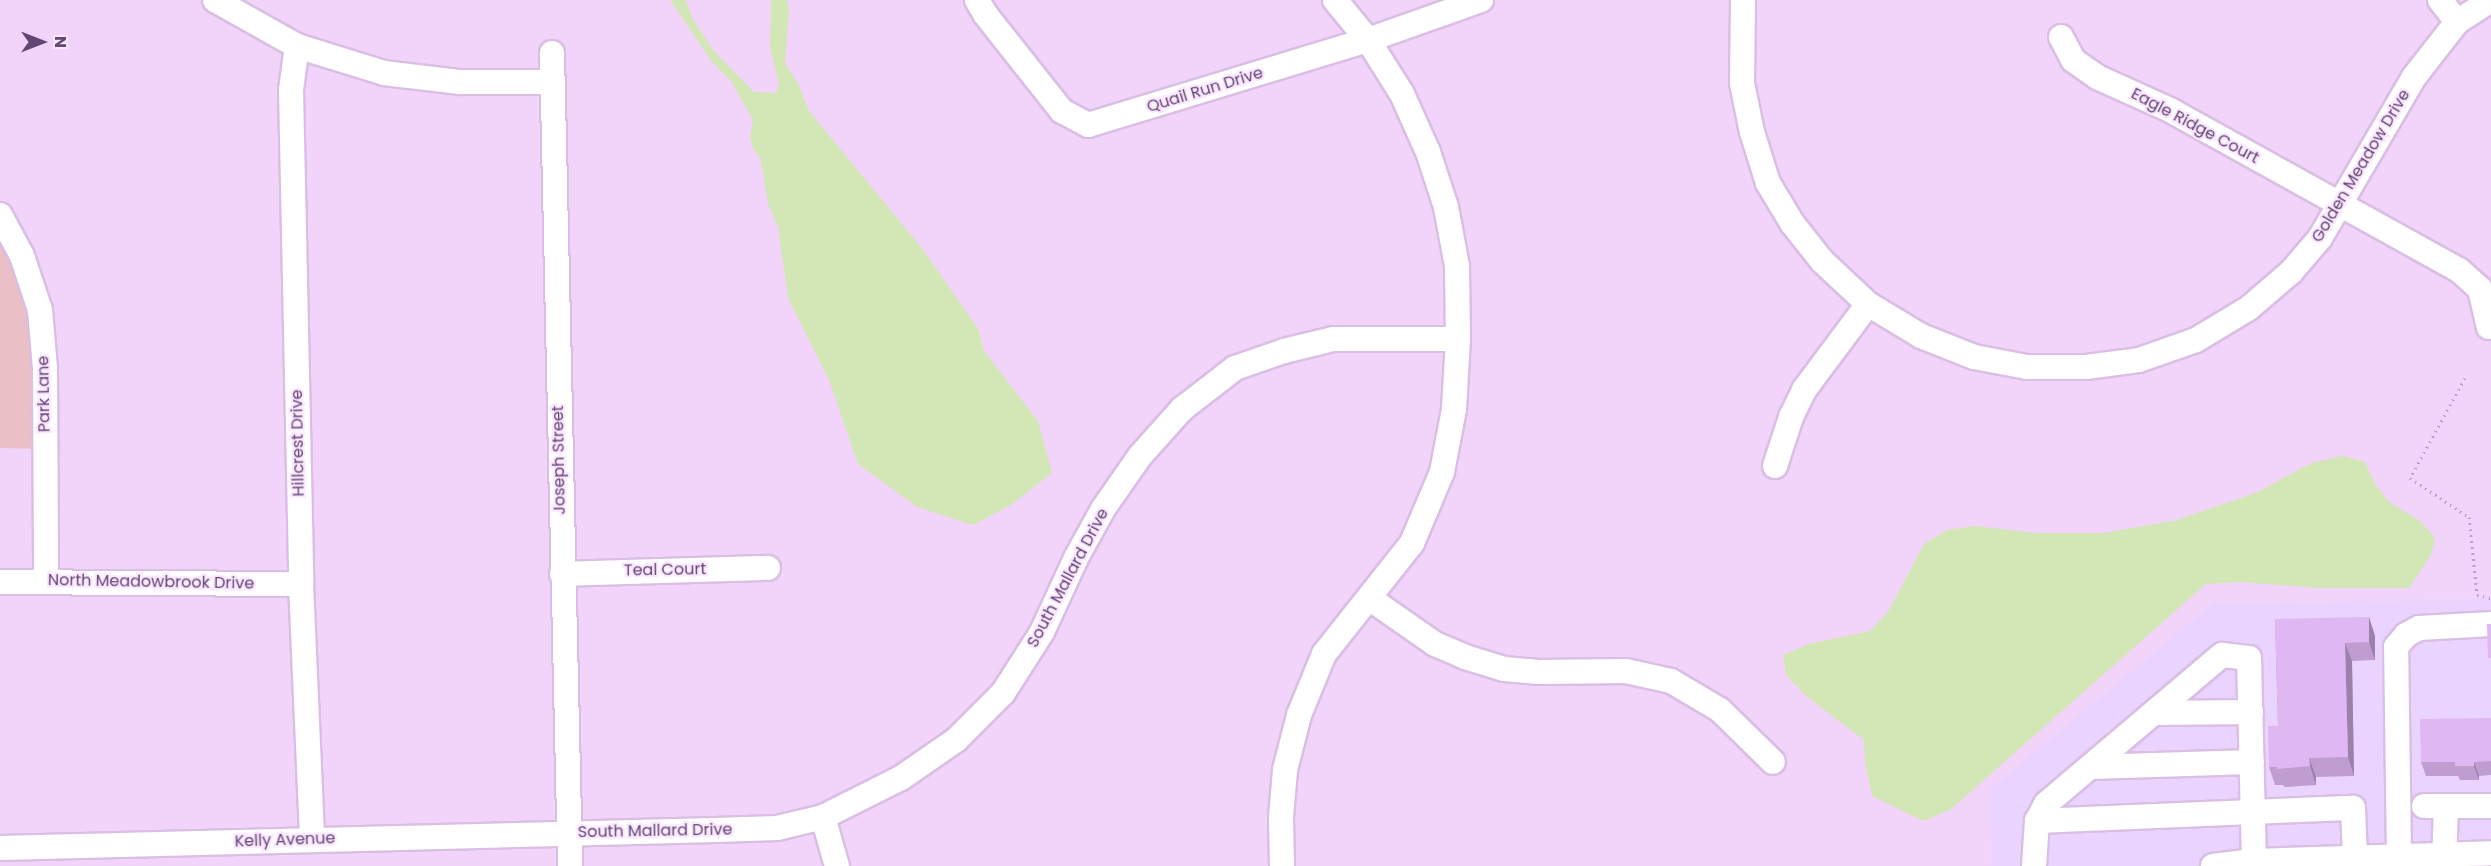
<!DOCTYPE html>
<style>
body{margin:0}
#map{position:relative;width:2491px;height:866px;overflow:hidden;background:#f9e0fd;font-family:Poppins,sans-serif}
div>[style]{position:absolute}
.residential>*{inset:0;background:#f2d4fa}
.commercial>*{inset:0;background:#ead3fe}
.green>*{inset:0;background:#eabfc6}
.water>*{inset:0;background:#d3e6b5}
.path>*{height:3px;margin-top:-1.5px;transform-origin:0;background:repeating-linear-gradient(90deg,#c19bd7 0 1.5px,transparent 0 6px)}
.roads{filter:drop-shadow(2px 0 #d9bfe3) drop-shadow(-2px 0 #d9bfe3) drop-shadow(0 2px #d9bfe3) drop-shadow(0 -2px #d9bfe3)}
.minor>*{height:24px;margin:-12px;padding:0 12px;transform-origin:12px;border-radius:12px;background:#fff}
.wall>*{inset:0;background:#bf9dd1}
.shaded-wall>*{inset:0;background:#9b80aa}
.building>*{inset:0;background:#deb7f3}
span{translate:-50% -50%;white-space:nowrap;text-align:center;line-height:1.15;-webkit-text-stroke:4.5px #fbe7ff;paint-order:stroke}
.street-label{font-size:16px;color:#624774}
.north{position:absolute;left:12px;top:12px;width:60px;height:60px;-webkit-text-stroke:4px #fbe7ff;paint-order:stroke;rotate:90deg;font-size:16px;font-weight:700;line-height:24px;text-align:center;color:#624774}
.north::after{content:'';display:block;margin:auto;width:21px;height:27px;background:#624774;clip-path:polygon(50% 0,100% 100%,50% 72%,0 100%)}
</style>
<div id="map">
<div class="residential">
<i style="clip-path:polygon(0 0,2491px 0,2491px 599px,2213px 603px,1990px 789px,1992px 866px,0 866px)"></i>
</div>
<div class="commercial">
<i style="clip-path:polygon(2491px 599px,2491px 866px,1992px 866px,1990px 789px,2213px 603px)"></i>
</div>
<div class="green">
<i style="clip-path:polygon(0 215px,22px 256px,46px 449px,0 448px)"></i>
</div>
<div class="water">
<i style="clip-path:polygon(670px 0,686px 0,693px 19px,713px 50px,754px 92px,776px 93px,779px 85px,770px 47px,771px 0,787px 0,789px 10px,785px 63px,798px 83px,809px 111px,921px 247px,979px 330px,984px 351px,1038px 421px,1052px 473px,1011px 505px,973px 525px,917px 507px,858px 464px,829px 380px,788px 298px,778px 227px,768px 204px,761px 159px,753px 149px,750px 137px,753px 120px,731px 81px,712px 62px)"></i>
<i style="clip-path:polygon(2343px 456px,2365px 462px,2375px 484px,2389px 502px,2420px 521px,2435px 538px,2431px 555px,2409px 588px,2317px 588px,2240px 582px,2206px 584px,1950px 810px,1923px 821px,1872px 796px,1865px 762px,1864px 740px,1806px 696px,1786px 675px,1783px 655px,1809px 644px,1870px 631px,1888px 612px,1924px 544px,1947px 530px,1975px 526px,2036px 533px,2104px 533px,2177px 520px,2258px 492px,2311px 463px)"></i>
</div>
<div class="path">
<i style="left:2465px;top:378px;width:114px;rotate:118.8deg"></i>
<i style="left:2410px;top:478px;width:71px;rotate:33.5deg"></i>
<i style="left:2469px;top:517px;width:78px;rotate:84.1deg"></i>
<i style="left:2477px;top:595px;width:14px;rotate:12deg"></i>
</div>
<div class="roads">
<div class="minor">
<i style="left:215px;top:0;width:94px;rotate:29.3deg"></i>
<i style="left:297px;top:46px;width:91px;rotate:17.2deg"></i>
<i style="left:384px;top:73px;width:77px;rotate:6.8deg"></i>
<i style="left:460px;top:82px;width:92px"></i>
<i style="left:977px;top:0;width:16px;rotate:60deg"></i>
<i style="left:985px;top:14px;width:124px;rotate:51.6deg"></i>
<i style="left:1062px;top:111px;width:30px;rotate:28deg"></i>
<i style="left:1088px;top:125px;width:293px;rotate:-16.9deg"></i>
<i style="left:1368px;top:40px;width:120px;rotate:-19.5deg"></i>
<i style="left:1743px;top:0;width:83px;rotate:90.7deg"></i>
<i style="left:1742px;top:83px;width:50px;rotate:78.5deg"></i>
<i style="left:1752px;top:132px;width:53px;rotate:72.6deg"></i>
<i style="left:1768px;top:183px;width:47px;rotate:59deg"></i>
<i style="left:1792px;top:223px;width:48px;rotate:51.7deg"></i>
<i style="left:1822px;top:261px;width:63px;rotate:43.1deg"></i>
<i style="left:1868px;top:304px;width:62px;rotate:31.1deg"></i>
<i style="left:1921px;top:336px;width:57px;rotate:21.6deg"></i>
<i style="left:1974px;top:357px;width:54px;rotate:10.7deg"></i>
<i style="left:2027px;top:367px;width:59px"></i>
<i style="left:2086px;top:367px;width:53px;rotate:-7.5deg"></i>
<i style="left:2139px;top:360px;width:60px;rotate:-19.3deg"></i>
<i style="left:2196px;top:340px;width:62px;rotate:-31.1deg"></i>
<i style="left:2249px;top:308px;width:55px;rotate:-40.6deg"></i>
<i style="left:2291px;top:272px;width:45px;rotate:-49.5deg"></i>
<i style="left:2320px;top:238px;width:186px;rotate:-59.7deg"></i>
<i style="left:2414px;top:77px;width:70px;rotate:-52deg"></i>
<i style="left:2457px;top:22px;width:40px;rotate:-32.9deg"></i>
<i style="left:2440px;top:0;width:28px;rotate:52deg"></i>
<i style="left:2061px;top:37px;width:26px;rotate:62deg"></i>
<i style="left:2073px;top:60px;width:29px;rotate:35deg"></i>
<i style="left:2097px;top:77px;width:80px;rotate:24.3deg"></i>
<i style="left:2170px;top:110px;width:330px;rotate:29deg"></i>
<i style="left:2459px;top:270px;width:28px;rotate:42deg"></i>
<i style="left:2480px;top:289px;width:39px;rotate:77deg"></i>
<i style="left:297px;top:46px;width:44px;rotate:97.8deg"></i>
<i style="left:291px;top:90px;width:494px;rotate:88.8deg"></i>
<i style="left:301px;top:584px;width:256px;rotate:87.5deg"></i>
<i style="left:552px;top:53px;width:813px;rotate:88.73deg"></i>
<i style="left:0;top:215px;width:47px;rotate:61.8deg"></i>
<i style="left:22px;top:256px;width:57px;rotate:71.6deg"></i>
<i style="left:40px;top:310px;width:58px;rotate:85.1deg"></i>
<i style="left:45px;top:368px;width:213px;rotate:89.7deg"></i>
<i style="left:1775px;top:466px;width:52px;rotate:-71.9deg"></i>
<i style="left:1791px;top:417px;width:30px;rotate:-64deg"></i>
<i style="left:1804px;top:390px;width:107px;rotate:-53.3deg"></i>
<i style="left:562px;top:574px;width:206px;rotate:-1.7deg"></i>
<i style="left:0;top:582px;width:301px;rotate:0.4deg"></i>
<i style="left:1369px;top:598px;width:80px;rotate:34.9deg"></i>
<i style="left:1435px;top:644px;width:33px;rotate:23deg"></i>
<i style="left:1465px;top:657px;width:41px;rotate:17.1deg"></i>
<i style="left:1504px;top:669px;width:35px;rotate:5deg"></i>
<i style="left:1539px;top:672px;width:87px;rotate:-0.7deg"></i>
<i style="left:1626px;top:671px;width:46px;rotate:12.5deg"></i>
<i style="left:1671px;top:681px;width:57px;rotate:30.6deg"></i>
<i style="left:1720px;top:710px;width:74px;rotate:44.5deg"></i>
<i style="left:2154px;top:713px;width:97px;rotate:-0.6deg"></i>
<i style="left:2090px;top:767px;width:162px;rotate:-1.8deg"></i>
<i style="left:2424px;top:806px;width:22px"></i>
<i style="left:823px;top:817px;width:51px;rotate:74.1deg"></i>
<i style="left:2037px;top:821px;width:19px;rotate:-62deg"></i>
<i style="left:2046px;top:804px;width:231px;rotate:-40.3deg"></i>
<i style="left:2222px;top:655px;width:27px;rotate:6deg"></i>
<i style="left:2249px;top:658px;width:203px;rotate:88.6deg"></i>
<i style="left:0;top:848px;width:715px;rotate:-1.44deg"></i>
<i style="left:715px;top:830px;width:62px;rotate:-1.8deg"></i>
<i style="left:777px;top:828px;width:47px;rotate:-13.4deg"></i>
<i style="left:823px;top:817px;width:87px;rotate:-26.6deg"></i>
<i style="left:901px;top:778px;width:67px;rotate:-34.6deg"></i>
<i style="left:956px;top:740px;width:66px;rotate:-45deg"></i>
<i style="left:1003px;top:693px;width:72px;rotate:-57.4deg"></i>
<i style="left:1042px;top:632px;width:81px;rotate:-65.3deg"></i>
<i style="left:1076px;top:558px;width:56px;rotate:-61.1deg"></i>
<i style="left:1103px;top:509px;width:65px;rotate:-55.1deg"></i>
<i style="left:1140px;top:456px;width:63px;rotate:-48.2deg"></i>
<i style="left:1182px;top:409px;width:67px;rotate:-37.7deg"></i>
<i style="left:1235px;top:368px;width:52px;rotate:-19.1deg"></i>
<i style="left:1284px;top:351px;width:50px;rotate:-13.8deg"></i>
<i style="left:1333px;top:339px;width:125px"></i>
<i style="left:2399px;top:856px;width:209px;rotate:-90.8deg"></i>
<i style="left:2396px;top:647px;width:16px;rotate:-50deg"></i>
<i style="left:2406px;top:635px;width:15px;rotate:-28deg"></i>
<i style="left:2419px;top:628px;width:72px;rotate:-3.2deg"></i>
<i style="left:1282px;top:866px;width:49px;rotate:-91.2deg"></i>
<i style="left:1281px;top:817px;width:47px;rotate:-85.1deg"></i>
<i style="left:1285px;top:770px;width:57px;rotate:-75.7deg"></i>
<i style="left:1299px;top:715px;width:66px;rotate:-67.7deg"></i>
<i style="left:1324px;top:654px;width:142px;rotate:-51.6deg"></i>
<i style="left:1412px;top:543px;width:77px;rotate:-67.1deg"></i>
<i style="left:1442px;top:472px;width:64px;rotate:-79.2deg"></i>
<i style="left:1454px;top:409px;width:70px;rotate:-86.7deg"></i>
<i style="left:1458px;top:339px;width:73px;rotate:-90.8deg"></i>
<i style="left:1457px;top:266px;width:60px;rotate:-100.6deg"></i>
<i style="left:1446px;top:207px;width:58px;rotate:-108.1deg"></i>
<i style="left:1428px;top:152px;width:64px;rotate:-114.1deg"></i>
<i style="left:1402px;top:94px;width:64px;rotate:-122.2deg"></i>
<i style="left:1368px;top:40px;width:52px;rotate:-129.5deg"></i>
<i style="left:2034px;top:866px;width:45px;rotate:-86.2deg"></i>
<i style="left:2037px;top:821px;width:316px;rotate:-2.4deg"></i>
<i style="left:2353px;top:808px;width:50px;rotate:87.7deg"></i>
<i style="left:2213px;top:866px;width:41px;rotate:-7deg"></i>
<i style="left:2254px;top:861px;width:237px;rotate:-1.9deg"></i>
<i style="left:2444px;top:866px;width:60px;rotate:-88.1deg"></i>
<i style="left:2446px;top:806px;width:45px"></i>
</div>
</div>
<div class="wall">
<i style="clip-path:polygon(2275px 619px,2375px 636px,2375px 660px,2352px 661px,2354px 776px,2316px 777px,2316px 785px,2284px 787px,2283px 785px,2275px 785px,2269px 767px,2278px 726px)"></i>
<i style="clip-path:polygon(2491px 718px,2491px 775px,2479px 776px,2479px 780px,2460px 780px,2458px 776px,2426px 776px,2421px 762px)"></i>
</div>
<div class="shaded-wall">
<i style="clip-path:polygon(2369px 617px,2375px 636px,2375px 660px,2369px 642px)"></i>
<i style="clip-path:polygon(2345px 643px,2352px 661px,2354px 776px,2348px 757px)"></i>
<i style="clip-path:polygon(2309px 758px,2316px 777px,2316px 785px,2310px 766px)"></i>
<i style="clip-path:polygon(2474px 762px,2479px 776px,2479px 780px,2474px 766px)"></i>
</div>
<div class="building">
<i style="clip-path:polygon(2369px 617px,2369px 642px,2345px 643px,2348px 757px,2309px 758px,2310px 766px,2277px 769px,2277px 767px,2269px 767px,2268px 726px,2278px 726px,2275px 619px)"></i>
<i style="clip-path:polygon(2487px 624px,2491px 624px,2491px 658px,2488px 658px)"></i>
<i style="clip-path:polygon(2491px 718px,2491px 761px,2474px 762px,2474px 766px,2455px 766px,2455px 762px,2421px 762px,2420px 719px)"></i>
</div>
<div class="street-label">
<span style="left:1205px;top:90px;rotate:-17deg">Quail Run Drive</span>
<span style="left:2195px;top:126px;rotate:28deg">Eagle Ridge Court</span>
<span style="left:2361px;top:166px;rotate:-59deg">Golden Meadow Drive</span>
<span style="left:44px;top:394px;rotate:-91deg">Park Lane</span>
<span style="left:298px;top:443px;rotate:-91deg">Hillcrest Drive</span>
<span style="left:559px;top:460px;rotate:-91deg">Joseph Street</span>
<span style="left:665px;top:570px;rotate:-1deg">Teal Court</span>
<span style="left:1068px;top:578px;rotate:-62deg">South Mallard Drive</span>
<span style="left:151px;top:582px;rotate:1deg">North Meadowbrook Drive</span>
<span style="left:655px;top:831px;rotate:-1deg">South Mallard Drive</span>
<span style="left:285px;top:840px;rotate:-2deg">Kelly Avenue</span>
</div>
<div class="north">N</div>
</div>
